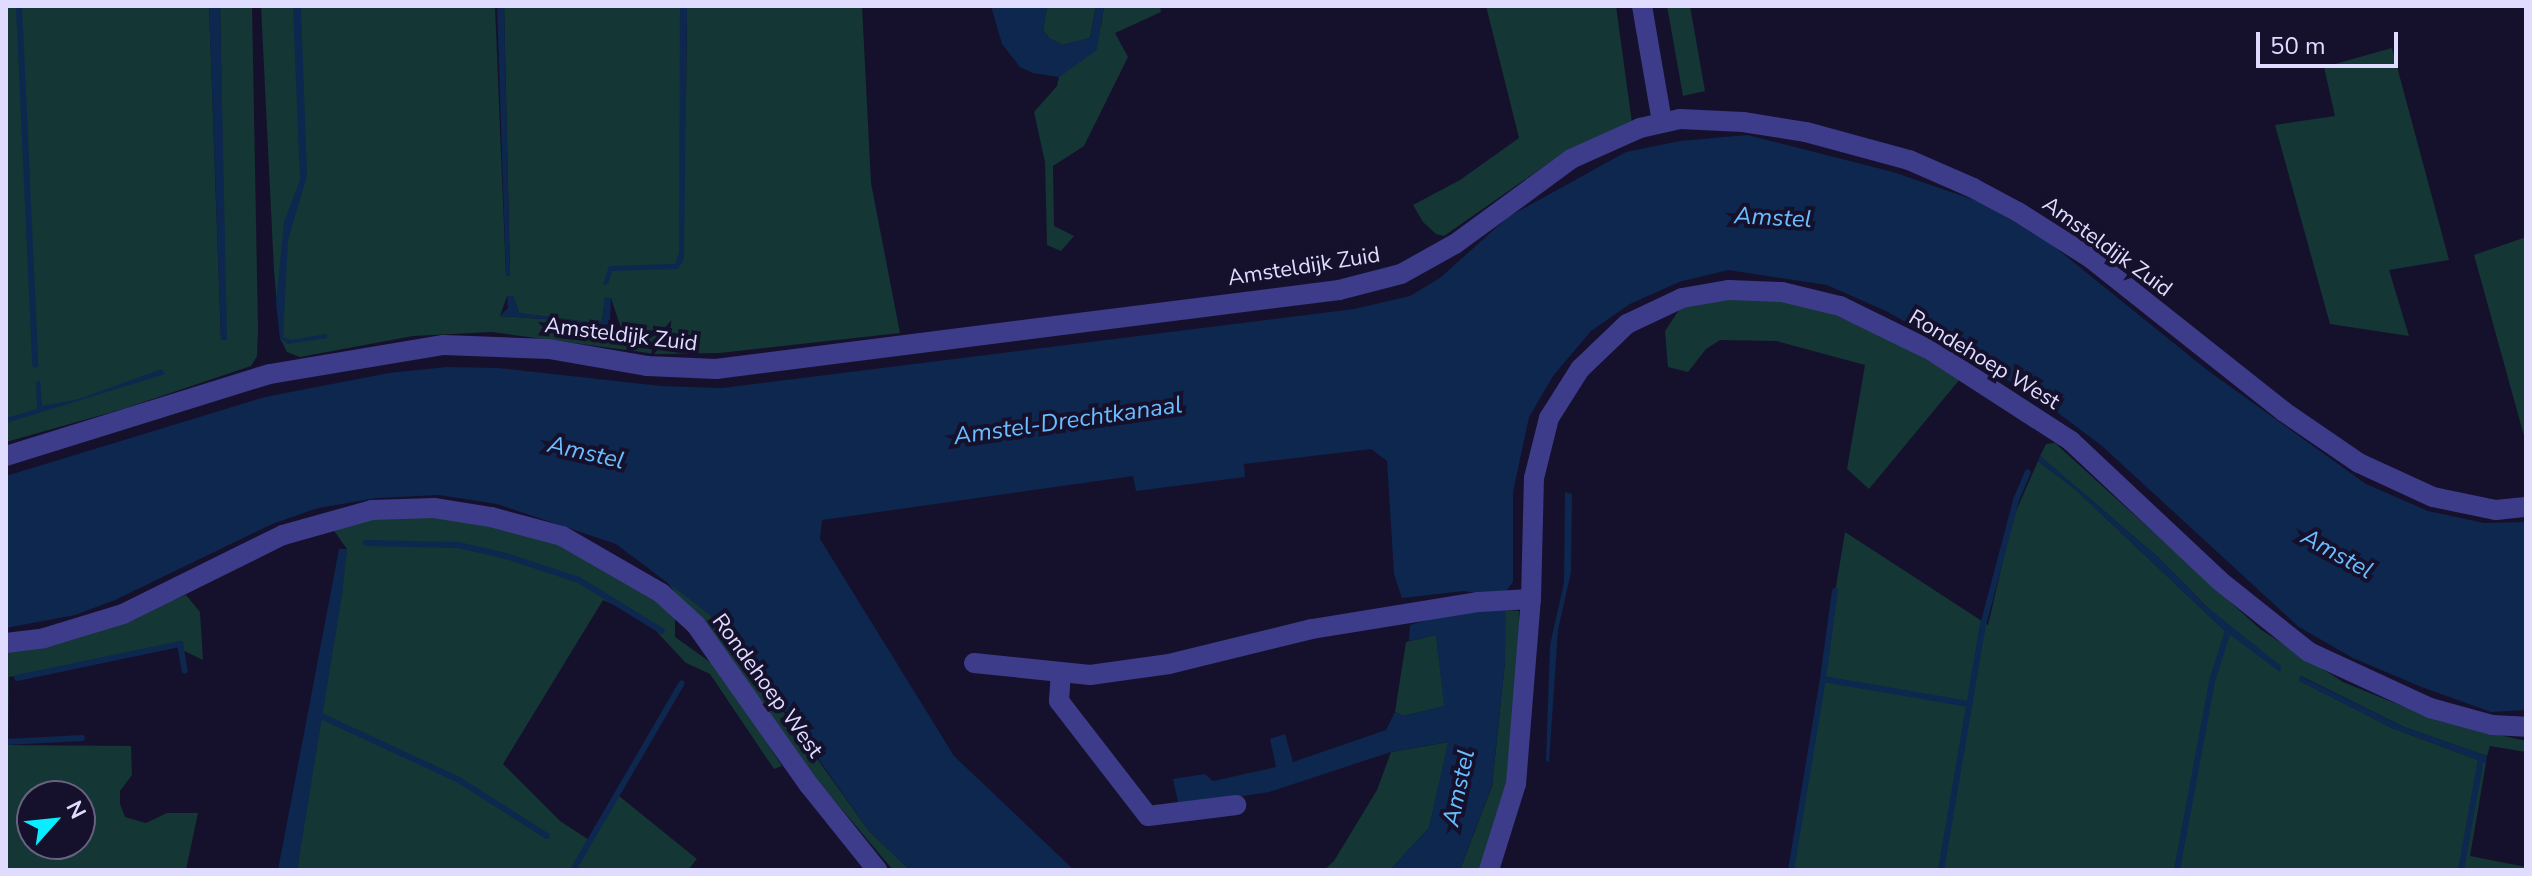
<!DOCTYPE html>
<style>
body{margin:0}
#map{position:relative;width:2532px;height:876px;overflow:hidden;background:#15112c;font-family:"Nunito Sans",sans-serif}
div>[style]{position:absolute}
.green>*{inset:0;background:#143634}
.water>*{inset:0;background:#0d274f}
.stream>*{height:6px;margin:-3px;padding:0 3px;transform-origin:3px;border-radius:3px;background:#0d274f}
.minor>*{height:20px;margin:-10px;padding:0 10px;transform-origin:10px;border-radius:10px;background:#3d3c8b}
span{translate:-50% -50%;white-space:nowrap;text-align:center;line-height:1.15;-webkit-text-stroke:8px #15112c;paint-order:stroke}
.street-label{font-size:22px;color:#dfdcff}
.water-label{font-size:24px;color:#6abeff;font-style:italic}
.frame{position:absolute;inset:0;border:8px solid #dfdcff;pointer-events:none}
.north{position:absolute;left:16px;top:780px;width:80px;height:80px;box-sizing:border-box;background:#15112c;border:2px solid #666280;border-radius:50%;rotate:63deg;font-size:22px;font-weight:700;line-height:32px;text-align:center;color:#dfdcff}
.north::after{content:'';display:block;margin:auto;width:28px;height:36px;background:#08edff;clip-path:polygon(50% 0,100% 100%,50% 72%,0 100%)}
.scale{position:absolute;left:2256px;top:32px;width:142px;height:36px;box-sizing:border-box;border:4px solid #dfdcff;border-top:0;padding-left:10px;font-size:24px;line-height:28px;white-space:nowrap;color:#dfdcff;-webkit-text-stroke:6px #15112c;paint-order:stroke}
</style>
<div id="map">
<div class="green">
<i style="clip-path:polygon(6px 6px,209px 6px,221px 339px,226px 340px,220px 6px,252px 6px,258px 330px,257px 356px,251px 366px,123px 409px,6px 442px)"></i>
<i style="clip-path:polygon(evenodd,261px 6px,495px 6px,506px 275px,510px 276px,504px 6px,680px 6px,682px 94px,686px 96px,687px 6px,862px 6px,871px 183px,900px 333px,720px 353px,656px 354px,492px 332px,413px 336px,300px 357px,287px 352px,280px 338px,274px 271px,261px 6px,507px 296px,513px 296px,519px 313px,595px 323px,602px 322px,605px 298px,611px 298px,623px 334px,558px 320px,500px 316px,507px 296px)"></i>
<i style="clip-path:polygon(1047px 6px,1096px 6px,1090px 38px,1063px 45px,1049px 38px,1043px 30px)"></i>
<i style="clip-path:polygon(1104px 6px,1160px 6px,1161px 12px,1115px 33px,1128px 57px,1084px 146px,1053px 166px,1054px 226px,1074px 236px,1061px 251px,1047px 245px,1045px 162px,1034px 112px,1057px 86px,1059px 77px,1087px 53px,1101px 26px)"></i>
<i style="clip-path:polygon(1486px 6px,1616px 6px,1632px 123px,1553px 160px,1444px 236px,1436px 234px,1423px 222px,1413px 205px,1460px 180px,1519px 138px)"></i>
<i style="clip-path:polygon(1667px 6px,1690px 6px,1705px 91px,1683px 96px)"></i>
<i style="clip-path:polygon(2392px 48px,2449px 260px,2389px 270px,2409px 336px,2330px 324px,2275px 125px,2335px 116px,2324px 67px)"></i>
<i style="clip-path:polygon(2526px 237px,2526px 443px,2474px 255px)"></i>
<i style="clip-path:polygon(1769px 297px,1826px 311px,1894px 341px,1960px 379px,1869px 489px,1847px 469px,1865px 365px,1776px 341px,1720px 340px,1706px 349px,1688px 372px,1668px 367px,1665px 331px,1681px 307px,1716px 298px)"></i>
<i style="clip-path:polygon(2055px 443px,2260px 629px,2343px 682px,2439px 721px,2526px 741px,2526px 752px,2490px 746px,2487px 756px,2404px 727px,2301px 676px,2299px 680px,2392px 728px,2486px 763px,2470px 856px,2526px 867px,2526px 870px,1789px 870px,1845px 532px,1988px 625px,2013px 518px,2038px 461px,2076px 490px,2224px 630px,2281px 671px,2207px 607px,2160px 559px,2040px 456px,2046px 444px)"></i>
<i style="clip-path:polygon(380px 515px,457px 515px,538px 534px,649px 593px,675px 616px,675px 637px,717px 667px,782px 766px,774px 769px,710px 674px,686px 663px,655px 630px,626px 610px,603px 600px,503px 764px,560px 821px,592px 842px,619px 796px,697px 859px,688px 870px,297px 870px,347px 549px,330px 525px)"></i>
<i style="clip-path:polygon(665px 579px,709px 614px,732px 640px,869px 831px,910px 870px,893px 870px,812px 774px)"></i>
<i style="clip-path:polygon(evenodd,186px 595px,200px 612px,203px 660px,176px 647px,9px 677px,8px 745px,131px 746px,132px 775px,120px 791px,120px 804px,125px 817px,146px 823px,167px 813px,198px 813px,186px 870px,6px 870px,6px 647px,128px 617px,186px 595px,32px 796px,80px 796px,80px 844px,32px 844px,32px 796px)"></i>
<i style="clip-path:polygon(1504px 610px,1519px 611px,1518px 702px,1510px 777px,1480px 870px,1460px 870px,1492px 786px,1505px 662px)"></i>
<i style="clip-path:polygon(1436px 635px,1445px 706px,1404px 716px,1395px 712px,1406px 642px)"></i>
<i style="clip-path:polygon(1449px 742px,1429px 828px,1390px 870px,1324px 870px,1334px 861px,1377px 790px,1391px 752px)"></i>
</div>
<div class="water">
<i style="clip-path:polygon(209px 6px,220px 6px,227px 340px,221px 339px)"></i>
<i style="clip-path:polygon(293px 6px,301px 6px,307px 176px,288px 240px,283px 337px,291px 340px,327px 334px,327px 338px,288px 344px,280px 338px,276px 303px,284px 222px,300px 180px)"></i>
<i style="clip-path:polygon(497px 6px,504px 6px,510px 276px,506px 275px)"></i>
<i style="clip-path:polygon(680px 6px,687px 6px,684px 259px,678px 269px,612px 271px,608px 284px,603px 285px,609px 266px,675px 264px,679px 253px)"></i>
<i style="clip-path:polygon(991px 6px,1047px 6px,1043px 30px,1049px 38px,1063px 45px,1090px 38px,1096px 6px,1104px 6px,1097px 50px,1059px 77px,1033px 73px,1020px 67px,1002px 44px)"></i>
<i style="clip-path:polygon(1747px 135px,1893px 172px,1983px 203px,2051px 244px,2207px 370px,2366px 484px,2428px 511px,2484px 523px,2526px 522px,2526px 710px,2491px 712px,2419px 686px,2353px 658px,2299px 627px,2102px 446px,2037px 397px,1886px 311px,1827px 285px,1728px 270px,1679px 282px,1630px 304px,1591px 331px,1553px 376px,1529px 417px,1513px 492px,1513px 582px,1506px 591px,1505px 662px,1492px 785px,1460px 870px,1390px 870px,1429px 828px,1448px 742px,1391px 752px,1269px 792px,1179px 806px,1173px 779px,1205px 774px,1213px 781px,1276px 767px,1270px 739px,1285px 734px,1293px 762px,1386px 730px,1395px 712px,1404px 716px,1444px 706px,1436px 635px,1409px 641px,1410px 625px,1434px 618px,1482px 594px,1464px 591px,1402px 598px,1394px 574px,1387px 461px,1371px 449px,1244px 464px,1245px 477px,1136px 491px,1133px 476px,822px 520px,820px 539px,954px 756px,1074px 870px,910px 870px,869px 831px,780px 704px,709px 614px,616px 544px,497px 504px,439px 495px,377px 498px,318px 508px,272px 524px,115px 600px,75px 615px,6px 628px,6px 476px,265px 397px,389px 373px,447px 367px,498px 368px,661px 386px,722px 388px,1354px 309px,1410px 296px,1440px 278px,1508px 217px,1626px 152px,1680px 141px)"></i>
<i style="clip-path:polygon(507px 296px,513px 296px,519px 313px,595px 323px,602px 321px,605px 297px,611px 298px,610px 322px,624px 334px,558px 320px,500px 316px,508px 308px)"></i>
<i style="clip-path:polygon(162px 369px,165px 374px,6px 423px,6px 418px,37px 409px,36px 382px,40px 380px,42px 406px,79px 399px)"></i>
<i style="clip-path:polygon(2040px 456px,2160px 559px,2207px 607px,2281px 666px,2280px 672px,2224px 630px,2076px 490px,2038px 461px)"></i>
<i style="clip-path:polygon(1565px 492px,1572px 494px,1571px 572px,1558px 630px,1549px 762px,1546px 761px,1550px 645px,1564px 583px)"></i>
<i style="clip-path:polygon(339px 549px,347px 549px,342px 595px,297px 870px,278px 870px)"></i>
<i style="clip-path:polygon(2300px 676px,2404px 727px,2487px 756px,2486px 763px,2392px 728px,2299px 681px)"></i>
</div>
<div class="stream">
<i style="left:19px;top:6px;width:359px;rotate:87.4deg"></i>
<i style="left:366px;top:543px;width:92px;rotate:1.2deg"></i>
<i style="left:458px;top:545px;width:49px;rotate:12.9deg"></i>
<i style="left:506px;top:556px;width:77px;rotate:18.2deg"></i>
<i style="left:579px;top:580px;width:97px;rotate:31.6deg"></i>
<i style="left:1835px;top:591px;width:89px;rotate:97.8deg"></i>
<i style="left:1823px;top:679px;width:148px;rotate:9.7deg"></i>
<i style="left:17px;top:678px;width:167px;rotate:-11.8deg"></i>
<i style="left:180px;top:644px;width:27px;rotate:80deg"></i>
<i style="left:319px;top:715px;width:154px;rotate:24.9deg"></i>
<i style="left:459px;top:780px;width:104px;rotate:32.5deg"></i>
<i style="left:6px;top:742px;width:76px;rotate:-3deg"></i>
<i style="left:573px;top:870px;width:216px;rotate:-59.8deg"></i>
<i style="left:1791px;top:870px;width:194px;rotate:-80.5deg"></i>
<i style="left:1941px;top:870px;width:244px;rotate:-80.3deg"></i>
<i style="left:1982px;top:629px;width:133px;rotate:-75.2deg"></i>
<i style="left:2016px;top:500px;width:30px;rotate:-67deg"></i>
<i style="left:2177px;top:870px;width:192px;rotate:-79.5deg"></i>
<i style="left:2212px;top:681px;width:52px;rotate:-72.3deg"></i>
<i style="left:2461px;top:870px;width:113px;rotate:-79.8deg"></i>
</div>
<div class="minor">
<i style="left:1642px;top:6px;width:118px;rotate:80.2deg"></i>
<i style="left:6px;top:456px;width:276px;rotate:-17.3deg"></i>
<i style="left:270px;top:374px;width:176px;rotate:-9.5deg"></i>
<i style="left:444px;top:345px;width:105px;rotate:2.2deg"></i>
<i style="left:549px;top:349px;width:99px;rotate:9.8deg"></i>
<i style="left:647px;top:366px;width:69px;rotate:2.5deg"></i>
<i style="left:716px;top:369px;width:628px;rotate:-7.23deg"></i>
<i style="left:1339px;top:290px;width:64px;rotate:-14.5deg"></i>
<i style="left:1401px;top:274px;width:62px;rotate:-29.1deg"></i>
<i style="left:1455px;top:244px;width:144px;rotate:-36.2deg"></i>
<i style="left:1571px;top:159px;width:76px;rotate:-24.2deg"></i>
<i style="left:1640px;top:128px;width:41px;rotate:-12.7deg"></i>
<i style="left:1680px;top:119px;width:63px;rotate:2.7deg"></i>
<i style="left:1743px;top:122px;width:64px;rotate:9deg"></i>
<i style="left:1806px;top:132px;width:107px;rotate:15.2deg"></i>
<i style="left:1909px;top:160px;width:70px;rotate:23.6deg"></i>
<i style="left:1973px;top:188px;width:51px;rotate:28.1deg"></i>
<i style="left:2018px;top:212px;width:84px;rotate:32.4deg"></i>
<i style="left:2089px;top:257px;width:248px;rotate:38.4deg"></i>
<i style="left:2283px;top:411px;width:92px;rotate:34.4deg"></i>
<i style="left:2359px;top:463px;width:81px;rotate:24.7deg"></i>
<i style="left:2433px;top:497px;width:64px;rotate:11.7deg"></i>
<i style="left:2496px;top:510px;width:30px;rotate:-6deg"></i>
<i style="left:6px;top:643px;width:38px;rotate:-7deg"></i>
<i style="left:44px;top:638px;width:83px;rotate:-16.9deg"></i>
<i style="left:123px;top:614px;width:178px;rotate:-26.3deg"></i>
<i style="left:283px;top:535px;width:92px;rotate:-15.7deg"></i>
<i style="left:372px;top:510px;width:62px;rotate:-1.8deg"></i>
<i style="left:434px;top:508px;width:58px;rotate:9deg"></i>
<i style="left:491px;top:517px;width:73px;rotate:15deg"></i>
<i style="left:562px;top:536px;width:114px;rotate:29.9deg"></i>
<i style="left:661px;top:593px;width:47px;rotate:42.4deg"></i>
<i style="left:696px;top:625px;width:196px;rotate:54.8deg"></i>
<i style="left:809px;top:785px;width:109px;rotate:51.3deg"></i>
<i style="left:974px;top:663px;width:117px;rotate:5.9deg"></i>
<i style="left:1090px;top:675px;width:80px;rotate:-7.9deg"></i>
<i style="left:1169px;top:664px;width:147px;rotate:-13.8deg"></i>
<i style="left:1312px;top:629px;width:169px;rotate:-9.2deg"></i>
<i style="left:1479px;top:602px;width:52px;rotate:-3.3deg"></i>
<i style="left:1061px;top:672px;width:29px;rotate:94deg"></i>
<i style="left:1059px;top:701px;width:145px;rotate:52.3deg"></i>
<i style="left:1148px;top:816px;width:89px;rotate:-7.1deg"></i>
<i style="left:1489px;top:870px;width:90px;rotate:-72.6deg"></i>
<i style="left:1516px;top:784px;width:186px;rotate:-85.4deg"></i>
<i style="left:1531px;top:599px;width:121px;rotate:-88.6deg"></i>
<i style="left:1534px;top:478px;width:62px;rotate:-76deg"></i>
<i style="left:1549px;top:418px;width:58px;rotate:-57.7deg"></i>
<i style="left:1580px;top:369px;width:65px;rotate:-43.8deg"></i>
<i style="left:1627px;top:324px;width:61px;rotate:-25.3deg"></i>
<i style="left:1682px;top:298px;width:48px;rotate:-9.7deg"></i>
<i style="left:1729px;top:290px;width:53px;rotate:2.2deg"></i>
<i style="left:1782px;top:292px;width:60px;rotate:13.6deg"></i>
<i style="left:1840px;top:306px;width:102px;rotate:26.1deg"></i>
<i style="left:1932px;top:351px;width:166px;rotate:32.9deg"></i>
<i style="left:2071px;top:441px;width:204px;rotate:43.2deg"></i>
<i style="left:2220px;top:581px;width:114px;rotate:38.6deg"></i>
<i style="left:2309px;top:652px;width:133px;rotate:24.8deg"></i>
<i style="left:2430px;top:708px;width:64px;rotate:15.3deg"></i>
<i style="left:2492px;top:725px;width:34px;rotate:3deg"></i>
</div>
<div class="street-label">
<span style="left:2107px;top:247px;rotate:36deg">Amsteldijk Zuid</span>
<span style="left:1304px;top:267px;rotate:-9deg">Amsteldijk Zuid</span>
<span style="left:621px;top:335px;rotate:7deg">Amsteldijk Zuid</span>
<span style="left:1984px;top:360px;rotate:31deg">Rondehoep West</span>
<span style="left:767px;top:686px;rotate:54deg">Rondehoep West</span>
</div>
<div class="water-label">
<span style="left:1773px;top:218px;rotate:3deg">Amstel</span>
<span style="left:1068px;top:421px;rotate:-8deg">Amstel-Drechtkanaal</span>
<span style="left:586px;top:453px;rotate:13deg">Amstel</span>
<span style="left:2337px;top:554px;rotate:29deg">Amstel</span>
<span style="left:1459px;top:788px;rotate:-78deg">Amstel</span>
</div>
<div class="frame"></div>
<div class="north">N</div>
<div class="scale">50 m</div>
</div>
